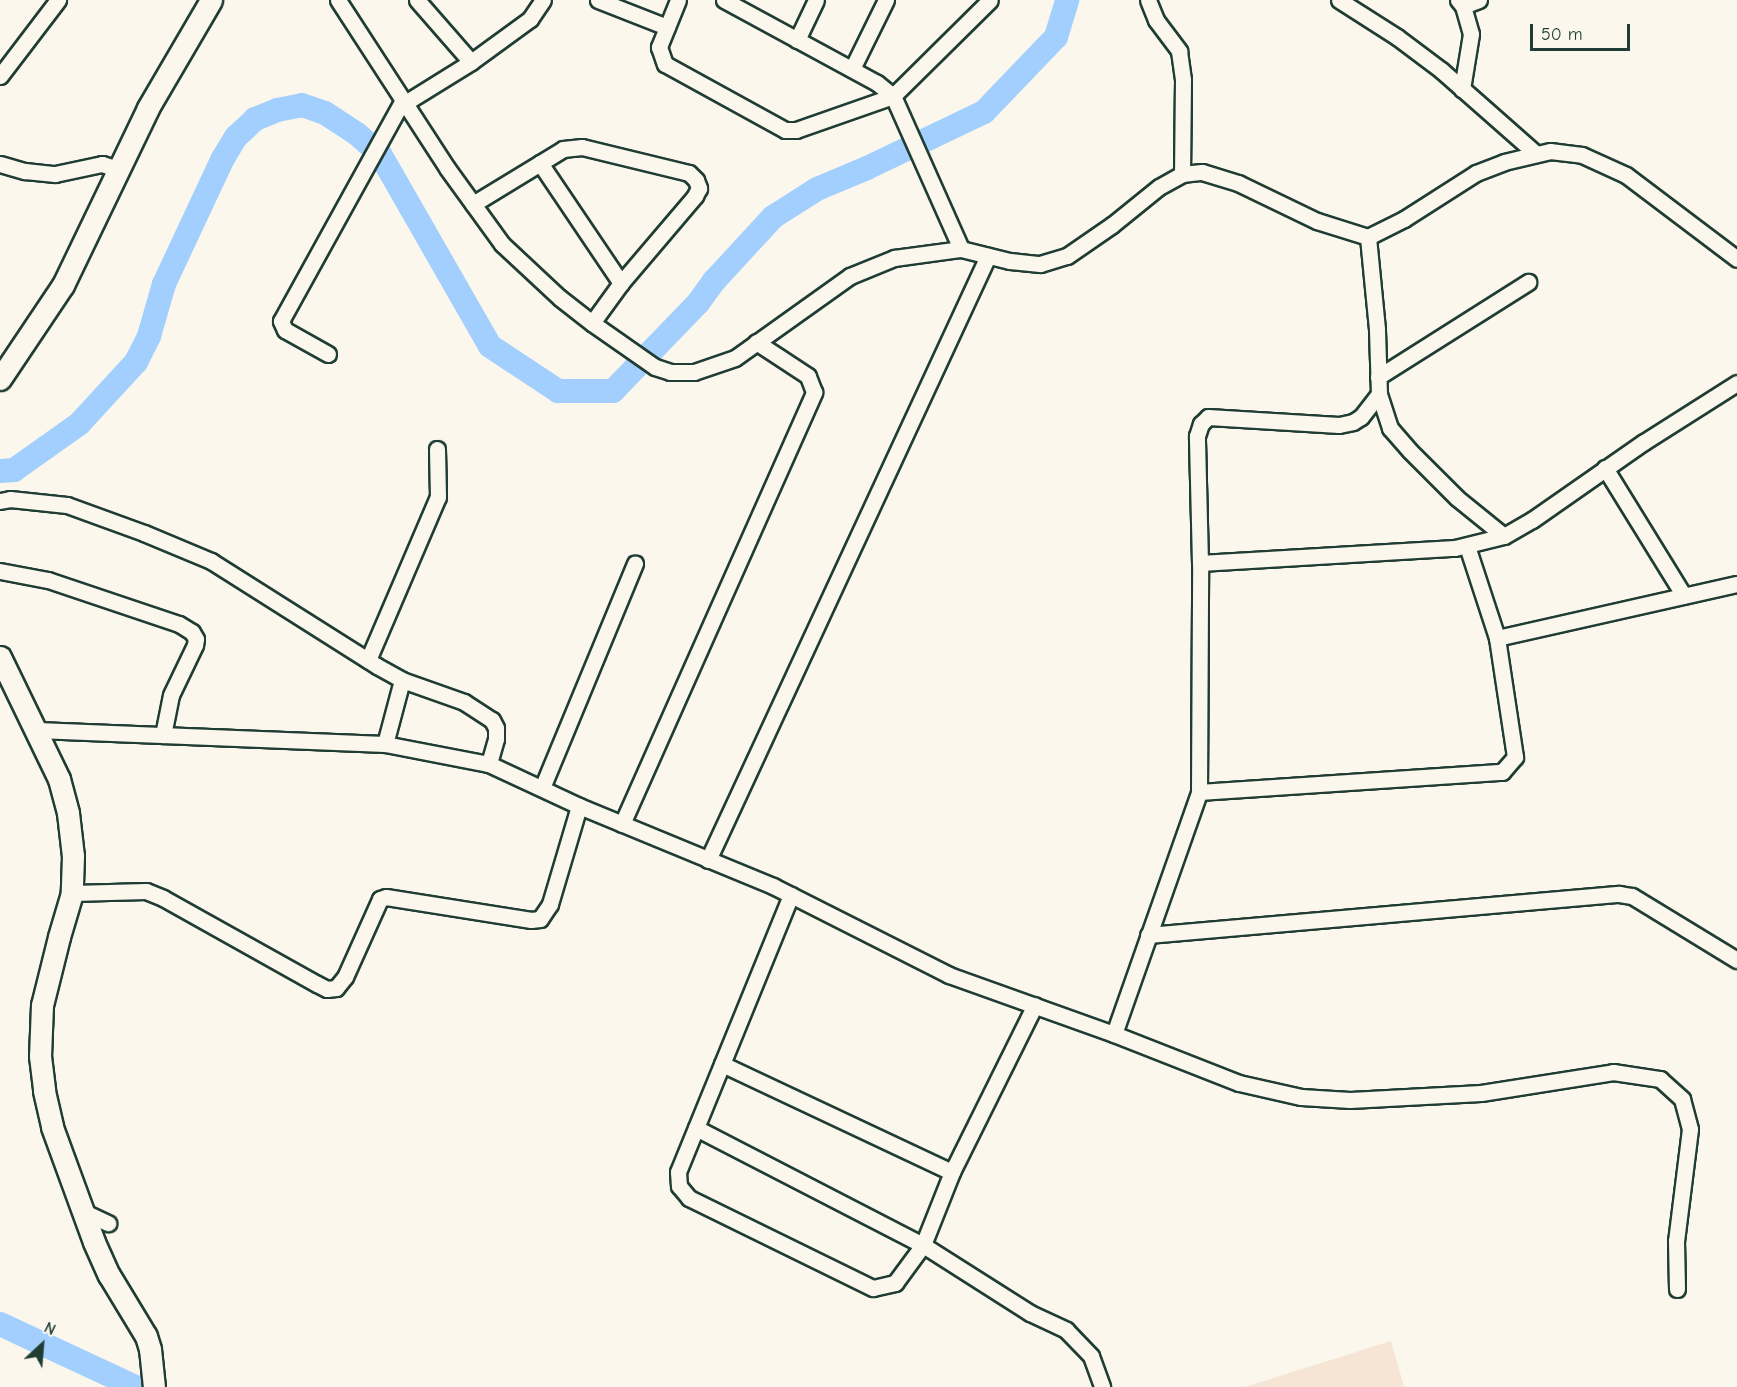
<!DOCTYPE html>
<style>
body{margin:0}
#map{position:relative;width:1737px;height:1387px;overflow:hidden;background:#fbf7ec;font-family:"Comic Neue",sans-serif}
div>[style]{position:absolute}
.built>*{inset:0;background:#f6e5d4}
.river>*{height:24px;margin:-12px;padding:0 12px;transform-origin:12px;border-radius:12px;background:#a2cffd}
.roads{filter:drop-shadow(2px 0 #1f3d34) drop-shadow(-2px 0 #1f3d34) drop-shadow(0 2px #1f3d34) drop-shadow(0 -2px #1f3d34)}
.street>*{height:15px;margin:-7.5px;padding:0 7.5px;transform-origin:7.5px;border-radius:7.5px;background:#fbf7ec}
.secondary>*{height:21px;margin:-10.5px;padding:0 10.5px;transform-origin:10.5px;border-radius:10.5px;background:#fbf7ec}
span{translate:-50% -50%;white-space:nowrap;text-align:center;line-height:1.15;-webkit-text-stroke:5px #fbf7ec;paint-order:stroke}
.north{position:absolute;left:12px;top:1315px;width:60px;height:60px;-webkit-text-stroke:4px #fbf7ec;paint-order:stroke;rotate:26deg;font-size:16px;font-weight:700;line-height:24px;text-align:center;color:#1f3d34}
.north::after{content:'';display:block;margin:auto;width:21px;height:27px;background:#1f3d34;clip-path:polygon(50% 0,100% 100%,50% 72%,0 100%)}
.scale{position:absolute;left:1530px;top:24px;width:100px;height:27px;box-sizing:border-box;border:3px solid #1f3d34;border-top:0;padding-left:8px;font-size:18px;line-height:21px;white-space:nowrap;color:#1f3d34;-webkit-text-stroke:4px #fbf7ec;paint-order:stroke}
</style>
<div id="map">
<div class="built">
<i style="clip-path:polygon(1391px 1341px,1404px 1387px,1245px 1387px)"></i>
</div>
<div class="river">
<i style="left:0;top:471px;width:14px;rotate:-4deg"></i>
<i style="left:14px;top:470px;width:80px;rotate:-35.3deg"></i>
<i style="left:79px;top:424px;width:84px;rotate:-47.4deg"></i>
<i style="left:136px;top:362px;width:29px;rotate:-63deg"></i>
<i style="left:149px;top:336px;width:54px;rotate:-73.9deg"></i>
<i style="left:164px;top:284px;width:137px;rotate:-64.9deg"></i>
<i style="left:222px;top:160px;width:27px;rotate:-59deg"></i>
<i style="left:236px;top:137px;width:26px;rotate:-43deg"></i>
<i style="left:255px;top:119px;width:24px;rotate:-22deg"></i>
<i style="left:277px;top:110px;width:25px;rotate:-11deg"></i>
<i style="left:302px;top:105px;width:24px;rotate:19deg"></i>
<i style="left:325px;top:113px;width:38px;rotate:33deg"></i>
<i style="left:357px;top:134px;width:30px;rotate:41deg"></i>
<i style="left:380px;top:154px;width:221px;rotate:60.2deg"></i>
<i style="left:490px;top:346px;width:82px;rotate:33.5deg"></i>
<i style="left:558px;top:391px;width:55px"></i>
<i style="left:613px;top:391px;width:122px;rotate:-46deg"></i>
<i style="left:698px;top:303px;width:27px;rotate:-54deg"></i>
<i style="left:714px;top:281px;width:87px;rotate:-47.3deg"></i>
<i style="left:773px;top:217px;width:52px;rotate:-32.5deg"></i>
<i style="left:817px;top:189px;width:54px;rotate:-22.8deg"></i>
<i style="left:867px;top:168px;width:130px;rotate:-25.6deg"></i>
<i style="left:984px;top:112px;width:104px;rotate:-46.2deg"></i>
<i style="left:1056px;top:37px;width:39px;rotate:-73deg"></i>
<i style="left:0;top:1324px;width:149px;rotate:25deg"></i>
</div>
<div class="roads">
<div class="street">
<i style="left:338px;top:0;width:200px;rotate:57deg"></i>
<i style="left:447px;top:168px;width:94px;rotate:54.1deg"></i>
<i style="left:502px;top:244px;width:79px;rotate:43deg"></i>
<i style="left:560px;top:298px;width:41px;rotate:38deg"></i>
<i style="left:592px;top:323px;width:77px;rotate:34.9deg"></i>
<i style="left:655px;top:367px;width:16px;rotate:18deg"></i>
<i style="left:670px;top:372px;width:24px"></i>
<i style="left:694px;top:372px;width:43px;rotate:-18.9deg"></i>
<i style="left:735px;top:358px;width:141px;rotate:-35.5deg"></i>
<i style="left:850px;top:276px;width:48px;rotate:-22.2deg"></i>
<i style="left:894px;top:258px;width:68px;rotate:-7.7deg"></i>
<i style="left:961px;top:249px;width:50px;rotate:13.8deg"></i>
<i style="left:1010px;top:261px;width:30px;rotate:6deg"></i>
<i style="left:1040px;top:264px;width:28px;rotate:-17deg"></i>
<i style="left:1067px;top:256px;width:55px;rotate:-34.6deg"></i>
<i style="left:1112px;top:225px;width:60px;rotate:-39deg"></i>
<i style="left:1159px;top:187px;width:26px;rotate:-29deg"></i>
<i style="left:1182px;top:174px;width:20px;rotate:-6deg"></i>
<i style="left:1202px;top:172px;width:38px;rotate:17deg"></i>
<i style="left:1238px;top:183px;width:88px;rotate:25.7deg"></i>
<i style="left:1317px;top:221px;width:53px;rotate:17.4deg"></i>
<i style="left:1368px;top:237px;width:40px;rotate:-26.6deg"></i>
<i style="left:1404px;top:219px;width:85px;rotate:-32.6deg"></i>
<i style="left:1476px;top:173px;width:30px;rotate:-21deg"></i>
<i style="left:1504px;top:162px;width:47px;rotate:-13.4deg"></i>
<i style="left:1550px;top:151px;width:32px;rotate:7deg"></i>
<i style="left:1582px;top:155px;width:48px;rotate:24.4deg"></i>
<i style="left:1626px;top:175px;width:139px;rotate:37.1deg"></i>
<i style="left:417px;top:0;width:82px;rotate:48.9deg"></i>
<i style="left:598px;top:0;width:74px;rotate:21.4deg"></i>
<i style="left:678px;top:0;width:51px;rotate:112deg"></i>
<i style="left:659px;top:47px;width:18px;rotate:71deg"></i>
<i style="left:665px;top:64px;width:137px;rotate:28.8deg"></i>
<i style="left:785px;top:130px;width:11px"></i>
<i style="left:796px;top:130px;width:103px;rotate:-19.3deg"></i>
<i style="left:893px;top:96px;width:136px;rotate:-44.7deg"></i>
<i style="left:724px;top:0;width:174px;rotate:28.5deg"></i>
<i style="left:877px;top:83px;width:21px;rotate:39deg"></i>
<i style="left:893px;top:96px;width:167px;rotate:66deg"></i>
<i style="left:1148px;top:0;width:22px;rotate:68deg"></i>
<i style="left:1156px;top:20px;width:39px;rotate:53deg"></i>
<i style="left:1179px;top:51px;width:29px;rotate:82deg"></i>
<i style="left:1183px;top:80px;width:94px;rotate:90.6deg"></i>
<i style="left:1339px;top:0;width:69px;rotate:32.5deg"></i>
<i style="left:1397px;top:37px;width:55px;rotate:36.9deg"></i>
<i style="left:1441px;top:70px;width:125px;rotate:41.4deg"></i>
<i style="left:1458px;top:0;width:8px;rotate:50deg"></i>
<i style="left:1463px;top:6px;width:29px;rotate:74deg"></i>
<i style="left:1471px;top:34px;width:56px;rotate:99.3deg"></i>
<i style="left:1463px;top:6px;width:17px;rotate:-21deg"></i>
<i style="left:797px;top:40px;width:44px;rotate:-64.6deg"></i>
<i style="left:852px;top:69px;width:77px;rotate:-63.8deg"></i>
<i style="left:0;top:76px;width:96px;rotate:-52.7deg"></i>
<i style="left:405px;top:103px;width:78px;rotate:-31.8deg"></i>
<i style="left:471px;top:62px;width:73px;rotate:-36.1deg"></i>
<i style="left:530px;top:19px;width:23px;rotate:-56deg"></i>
<i style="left:540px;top:163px;width:145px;rotate:56deg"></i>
<i style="left:0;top:164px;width:26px;rotate:16deg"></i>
<i style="left:25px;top:171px;width:30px;rotate:6deg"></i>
<i style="left:55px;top:174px;width:48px;rotate:-12deg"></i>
<i style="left:102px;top:164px;width:20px;rotate:18deg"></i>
<i style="left:473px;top:204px;width:105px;rotate:-31.4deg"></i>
<i style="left:563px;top:149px;width:19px;rotate:-6deg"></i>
<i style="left:582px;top:147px;width:110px;rotate:13.7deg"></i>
<i style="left:689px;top:173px;width:10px;rotate:45deg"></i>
<i style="left:696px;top:180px;width:9px;rotate:69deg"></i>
<i style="left:699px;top:188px;width:9px;rotate:117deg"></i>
<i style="left:695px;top:196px;width:114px;rotate:130.4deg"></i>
<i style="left:621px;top:283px;width:49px;rotate:125.9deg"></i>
<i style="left:328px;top:354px;width:49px;rotate:-150.8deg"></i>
<i style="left:285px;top:330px;width:10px;rotate:-114deg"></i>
<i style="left:281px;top:321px;width:252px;rotate:-61.1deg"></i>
<i style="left:1378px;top:377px;width:178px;rotate:-32.3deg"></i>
<i style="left:1379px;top:394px;width:36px;rotate:72deg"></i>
<i style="left:1390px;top:428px;width:30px;rotate:49deg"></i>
<i style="left:1410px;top:451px;width:66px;rotate:45deg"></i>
<i style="left:1457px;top:498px;width:60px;rotate:39deg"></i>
<i style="left:1504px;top:536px;width:32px;rotate:-30deg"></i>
<i style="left:1532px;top:520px;width:136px;rotate:-34.9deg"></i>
<i style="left:1644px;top:442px;width:110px;rotate:-32.4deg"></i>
<i style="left:1605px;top:468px;width:150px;rotate:58.3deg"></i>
<i style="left:0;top:501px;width:10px;rotate:-11deg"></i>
<i style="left:10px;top:499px;width:57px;rotate:6deg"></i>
<i style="left:67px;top:505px;width:82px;rotate:20deg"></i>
<i style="left:144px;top:533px;width:73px;rotate:22.7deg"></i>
<i style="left:211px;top:561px;width:196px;rotate:32.3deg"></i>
<i style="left:377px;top:666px;width:29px;rotate:29deg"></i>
<i style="left:402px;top:680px;width:66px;rotate:19.5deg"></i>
<i style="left:464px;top:702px;width:33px;rotate:33deg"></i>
<i style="left:492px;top:720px;width:9px;rotate:63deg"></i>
<i style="left:496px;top:728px;width:11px;rotate:90deg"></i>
<i style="left:496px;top:739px;width:26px;rotate:106deg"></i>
<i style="left:1467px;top:546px;width:97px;rotate:71.9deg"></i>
<i style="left:1497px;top:638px;width:246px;rotate:-12.7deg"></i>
<i style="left:1200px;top:563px;width:255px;rotate:-3.4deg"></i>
<i style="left:1455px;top:548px;width:50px;rotate:-13.8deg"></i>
<i style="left:0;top:571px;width:49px;rotate:10.6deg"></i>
<i style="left:48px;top:580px;width:138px;rotate:18.6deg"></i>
<i style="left:179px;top:624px;width:15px;rotate:32deg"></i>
<i style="left:192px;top:632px;width:8px;rotate:60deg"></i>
<i style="left:196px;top:639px;width:6px;rotate:99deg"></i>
<i style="left:195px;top:645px;width:55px;rotate:115.6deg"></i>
<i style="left:171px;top:695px;width:41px;rotate:101.3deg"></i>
<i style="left:368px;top:660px;width:177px;rotate:-66.8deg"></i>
<i style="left:438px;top:497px;width:48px;rotate:-91.2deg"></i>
<i style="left:37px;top:730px;width:348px;rotate:2.3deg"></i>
<i style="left:385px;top:744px;width:106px;rotate:10.9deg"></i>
<i style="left:489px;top:764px;width:99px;rotate:25deg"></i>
<i style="left:579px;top:806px;width:210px;rotate:22.4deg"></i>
<i style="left:773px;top:886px;width:197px;rotate:26.8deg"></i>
<i style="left:949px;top:975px;width:175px;rotate:19.7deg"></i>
<i style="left:1114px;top:1034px;width:134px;rotate:21.4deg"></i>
<i style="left:1239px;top:1083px;width:64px;rotate:12.7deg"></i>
<i style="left:1301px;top:1097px;width:49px;rotate:3.5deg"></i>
<i style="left:1350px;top:1100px;width:131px;rotate:-3.1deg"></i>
<i style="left:1481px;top:1093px;width:134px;rotate:-9deg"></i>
<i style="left:1613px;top:1072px;width:48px;rotate:8.5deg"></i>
<i style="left:1660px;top:1079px;width:30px;rotate:42deg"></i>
<i style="left:1682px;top:1099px;width:31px;rotate:75deg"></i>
<i style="left:1690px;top:1129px;width:113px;rotate:97.1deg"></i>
<i style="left:1676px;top:1241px;width:48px;rotate:88.8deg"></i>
<i style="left:385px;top:744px;width:66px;rotate:-75.1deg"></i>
<i style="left:542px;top:788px;width:243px;rotate:-67.5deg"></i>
<i style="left:1199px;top:792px;width:304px;rotate:-3.8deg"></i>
<i style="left:1502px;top:772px;width:20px;rotate:-49deg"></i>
<i style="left:1515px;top:757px;width:120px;rotate:-98.6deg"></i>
<i style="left:622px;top:824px;width:473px;rotate:-66deg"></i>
<i style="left:814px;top:392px;width:17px;rotate:-111deg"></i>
<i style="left:808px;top:376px;width:62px;rotate:-146.8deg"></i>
<i style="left:708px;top:860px;width:666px;rotate:-65.13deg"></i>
<i style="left:72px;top:893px;width:74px;rotate:-1.5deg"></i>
<i style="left:146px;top:891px;width:18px;rotate:22deg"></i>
<i style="left:163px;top:898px;width:176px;rotate:29.2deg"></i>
<i style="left:317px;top:984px;width:11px;rotate:27deg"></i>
<i style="left:327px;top:989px;width:9px;rotate:-6deg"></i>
<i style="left:336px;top:988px;width:14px;rotate:-51deg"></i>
<i style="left:345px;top:977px;width:85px;rotate:-65.8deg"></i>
<i style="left:380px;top:899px;width:6px;rotate:-18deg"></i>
<i style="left:386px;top:897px;width:147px;rotate:9deg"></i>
<i style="left:531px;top:920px;width:9px;rotate:-6deg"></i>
<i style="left:540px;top:919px;width:18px;rotate:-56deg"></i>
<i style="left:550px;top:904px;width:102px;rotate:-73.5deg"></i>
<i style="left:791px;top:895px;width:299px;rotate:112.2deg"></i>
<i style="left:678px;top:1172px;width:14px;rotate:86deg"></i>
<i style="left:679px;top:1186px;width:16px;rotate:50deg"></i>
<i style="left:689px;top:1198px;width:205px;rotate:26.1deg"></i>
<i style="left:873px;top:1288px;width:23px;rotate:-13deg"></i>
<i style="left:895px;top:1283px;width:47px;rotate:-53.6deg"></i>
<i style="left:923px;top:1245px;width:79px;rotate:-68.3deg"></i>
<i style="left:952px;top:1172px;width:186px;rotate:-63.6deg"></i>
<i style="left:1148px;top:935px;width:473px;rotate:-5deg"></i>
<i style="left:1619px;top:894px;width:13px;rotate:9deg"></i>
<i style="left:1632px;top:896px;width:123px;rotate:31.4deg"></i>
<i style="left:1114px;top:1034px;width:256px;rotate:-70.6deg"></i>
<i style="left:1199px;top:792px;width:229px;rotate:-89.7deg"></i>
<i style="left:1200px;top:563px;width:127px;rotate:-91.4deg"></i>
<i style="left:1197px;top:436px;width:13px;rotate:-72deg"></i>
<i style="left:1201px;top:424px;width:10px;rotate:-45deg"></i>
<i style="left:1208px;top:417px;width:131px;rotate:3.5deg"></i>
<i style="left:1339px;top:425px;width:14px;rotate:-12deg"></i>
<i style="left:1353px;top:422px;width:9px;rotate:-32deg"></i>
<i style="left:1361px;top:417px;width:29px;rotate:-52deg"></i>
<i style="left:1379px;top:394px;width:65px;rotate:-91.8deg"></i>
<i style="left:1377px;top:329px;width:92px;rotate:-95.6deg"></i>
<i style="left:722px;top:1064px;width:254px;rotate:25.2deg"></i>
<i style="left:696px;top:1128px;width:255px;rotate:27.3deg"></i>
<i style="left:923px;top:1245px;width:127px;rotate:32.4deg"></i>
<i style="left:1030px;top:1313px;width:40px;rotate:25deg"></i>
<i style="left:1066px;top:1330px;width:36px;rotate:46deg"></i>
<i style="left:1091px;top:1356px;width:33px;rotate:70deg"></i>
<i style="left:82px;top:1211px;width:29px;rotate:25deg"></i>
</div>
<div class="secondary">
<i style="left:0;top:379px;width:113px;rotate:-56.2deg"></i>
<i style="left:63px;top:285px;width:196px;rotate:-64.3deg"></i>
<i style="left:148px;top:108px;width:125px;rotate:-59.7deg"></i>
<i style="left:0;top:657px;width:136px;rotate:64.2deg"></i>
<i style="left:59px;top:779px;width:35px;rotate:75deg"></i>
<i style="left:68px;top:813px;width:43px;rotate:83.4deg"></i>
<i style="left:73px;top:856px;width:37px;rotate:92deg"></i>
<i style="left:72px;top:893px;width:46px;rotate:106.5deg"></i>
<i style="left:59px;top:937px;width:70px;rotate:104deg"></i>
<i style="left:42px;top:1005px;width:51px;rotate:92.2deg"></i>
<i style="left:40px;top:1056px;width:35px;rotate:83deg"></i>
<i style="left:44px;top:1091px;width:37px;rotate:77deg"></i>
<i style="left:52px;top:1127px;width:122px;rotate:69.9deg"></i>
<i style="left:94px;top:1242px;width:36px;rotate:66deg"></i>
<i style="left:109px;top:1275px;width:71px;rotate:58.8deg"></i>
<i style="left:146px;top:1336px;width:14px;rotate:73deg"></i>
<i style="left:150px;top:1349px;width:38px;rotate:84deg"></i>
</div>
</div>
<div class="north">N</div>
<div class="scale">50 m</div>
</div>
